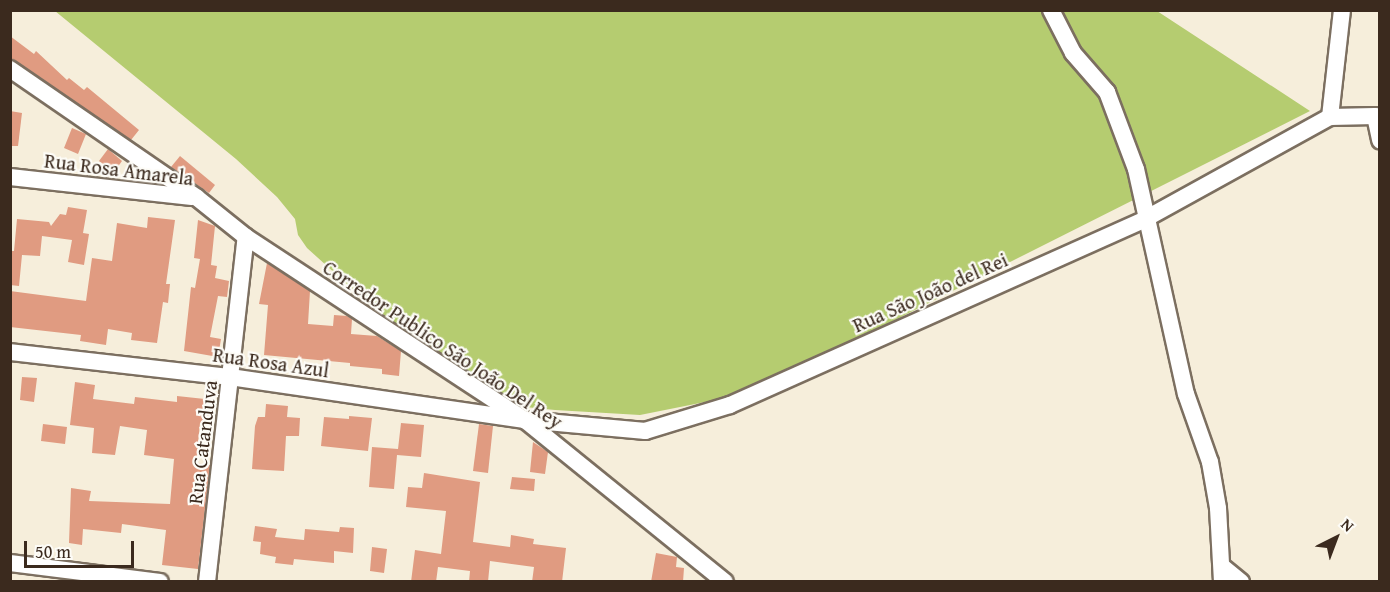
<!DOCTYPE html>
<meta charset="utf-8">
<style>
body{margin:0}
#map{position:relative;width:1390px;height:592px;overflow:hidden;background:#f6eedb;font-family:"Gentium Book Plus",serif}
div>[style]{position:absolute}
.green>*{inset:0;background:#b5cc70}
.building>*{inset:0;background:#e09b81}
.roads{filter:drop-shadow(2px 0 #7c6f60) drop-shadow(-2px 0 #7c6f60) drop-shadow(0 2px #7c6f60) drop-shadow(0 -2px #7c6f60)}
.minor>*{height:16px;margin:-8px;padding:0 8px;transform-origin:8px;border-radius:8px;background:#fff}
span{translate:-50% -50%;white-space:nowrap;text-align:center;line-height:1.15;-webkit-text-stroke:4.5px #fdfcf7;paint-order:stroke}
.street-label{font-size:20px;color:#3b2a1e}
.frame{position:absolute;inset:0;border:12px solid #3b2a1e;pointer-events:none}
.north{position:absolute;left:1306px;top:508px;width:60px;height:60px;-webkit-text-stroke:4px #fdfcf7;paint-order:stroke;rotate:42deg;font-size:16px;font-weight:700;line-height:24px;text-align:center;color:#3b2a1e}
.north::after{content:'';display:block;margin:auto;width:21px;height:27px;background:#3b2a1e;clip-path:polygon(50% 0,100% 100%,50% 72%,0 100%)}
.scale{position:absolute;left:24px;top:541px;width:110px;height:27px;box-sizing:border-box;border:3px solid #3b2a1e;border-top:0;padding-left:8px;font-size:18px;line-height:21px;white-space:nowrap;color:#3b2a1e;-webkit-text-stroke:4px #fdfcf7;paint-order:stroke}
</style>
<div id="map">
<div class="green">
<i style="clip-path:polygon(55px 11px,1157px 11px,1310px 111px,750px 393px,640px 415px,555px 410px,505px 405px,368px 303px,307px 248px,298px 235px,295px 219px,277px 197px,236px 159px)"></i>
</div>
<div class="building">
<i style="clip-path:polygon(10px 36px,34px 54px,36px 51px,67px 80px,69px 78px,84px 90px,87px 87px,139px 130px,131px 140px,10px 59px)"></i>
<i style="clip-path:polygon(10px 111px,22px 113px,18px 146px,10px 146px)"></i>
<i style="clip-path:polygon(72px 128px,86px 134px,78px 154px,64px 148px)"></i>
<i style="clip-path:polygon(108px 149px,122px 161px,114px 172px,99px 161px)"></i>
<i style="clip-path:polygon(180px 156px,215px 185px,209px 193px,171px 167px)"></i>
<i style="clip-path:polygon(68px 207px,87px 210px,83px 233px,89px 234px,84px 265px,68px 262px,72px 240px,42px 236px,40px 256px,22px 255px,19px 286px,10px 285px,10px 251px,14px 251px,17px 219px,49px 222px,51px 226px,60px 214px,66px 215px)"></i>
<i style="clip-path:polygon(148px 217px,175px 220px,166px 284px,170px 284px,168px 303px,163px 302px,157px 343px,131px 340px,132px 333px,108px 329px,106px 345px,80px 341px,81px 335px,10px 327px,10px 291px,86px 301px,92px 258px,112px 261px,117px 223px,147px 228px)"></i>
<i style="clip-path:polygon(198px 220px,215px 226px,211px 265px,217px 266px,215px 278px,229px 281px,227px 297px,218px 296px,210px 337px,221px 339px,218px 357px,184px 351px,191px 287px,195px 288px,200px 259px,194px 258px)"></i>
<i style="clip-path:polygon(267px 263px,310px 291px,308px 324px,333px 326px,334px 315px,347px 316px,352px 319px,351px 334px,377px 336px,401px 351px,399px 376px,382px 374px,382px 369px,350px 366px,350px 363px,264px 355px,268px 305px,259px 304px)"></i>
<i style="clip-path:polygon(22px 377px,37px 378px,34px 402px,20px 400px)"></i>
<i style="clip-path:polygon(75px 382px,95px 385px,93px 399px,134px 404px,135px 397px,177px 402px,177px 396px,214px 400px,211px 425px,200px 423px,196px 463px,210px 465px,198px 569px,162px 565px,166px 530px,122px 524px,121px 533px,83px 529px,82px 545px,69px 543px,71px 488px,91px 491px,89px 501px,170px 504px,174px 459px,144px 455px,147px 430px,120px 426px,115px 455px,92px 453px,94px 428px,70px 425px)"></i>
<i style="clip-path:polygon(266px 404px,288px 406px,287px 417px,300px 418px,299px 436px,286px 436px,284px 471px,252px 469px,255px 426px,258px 417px,265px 417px)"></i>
<i style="clip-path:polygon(349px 416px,372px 418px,368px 451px,321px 446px,324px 417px,349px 419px)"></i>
<i style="clip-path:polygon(401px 423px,424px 425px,421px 457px,397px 455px,394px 489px,369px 487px,372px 447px,398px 449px)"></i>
<i style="clip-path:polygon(43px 424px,67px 427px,65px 444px,41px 441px)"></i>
<i style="clip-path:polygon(479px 424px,493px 426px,488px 473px,473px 471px)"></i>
<i style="clip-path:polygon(533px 442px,548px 452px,545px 474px,530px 472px)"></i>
<i style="clip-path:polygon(424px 473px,480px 482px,473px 542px,510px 547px,511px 535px,534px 539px,533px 544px,566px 548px,562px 582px,532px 582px,534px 567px,490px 561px,488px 582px,469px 582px,470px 571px,438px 567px,436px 582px,411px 582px,415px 550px,441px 554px,446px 511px,406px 507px,408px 487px,422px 488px)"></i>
<i style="clip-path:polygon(512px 477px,535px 479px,534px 491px,510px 489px)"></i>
<i style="clip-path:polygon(255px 526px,277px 529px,275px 537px,304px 540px,305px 529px,339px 532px,340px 527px,354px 528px,353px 553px,334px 551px,334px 563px,294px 559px,293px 565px,275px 563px,276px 557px,260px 554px,261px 542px,253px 541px)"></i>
<i style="clip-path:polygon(372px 547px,387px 549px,384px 573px,370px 571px)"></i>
<i style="clip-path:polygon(656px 553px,677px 557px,676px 567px,684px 568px,683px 582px,651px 582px)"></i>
</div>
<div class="roads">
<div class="minor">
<i style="left:1051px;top:10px;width:48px;rotate:62.9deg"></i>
<i style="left:1073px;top:53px;width:52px;rotate:48.9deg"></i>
<i style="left:1107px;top:92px;width:82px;rotate:69.4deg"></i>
<i style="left:1136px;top:169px;width:230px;rotate:77.5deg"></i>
<i style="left:1186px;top:394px;width:72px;rotate:70.6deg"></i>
<i style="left:1210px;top:462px;width:47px;rotate:80.1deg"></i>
<i style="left:1218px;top:508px;width:74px;rotate:86.9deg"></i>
<i style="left:10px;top:69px;width:226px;rotate:34.5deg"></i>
<i style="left:196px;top:197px;width:64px;rotate:38.7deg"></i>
<i style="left:246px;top:237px;width:334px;rotate:33.3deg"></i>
<i style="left:525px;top:420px;width:257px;rotate:39deg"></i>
<i style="left:1330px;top:117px;width:108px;rotate:-83.6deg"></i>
<i style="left:10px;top:177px;width:183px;rotate:6.3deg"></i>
<i style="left:10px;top:352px;width:221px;rotate:6.5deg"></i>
<i style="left:230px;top:377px;width:298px;rotate:8.3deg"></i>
<i style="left:525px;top:420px;width:121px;rotate:5.2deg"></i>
<i style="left:645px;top:431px;width:89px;rotate:-17deg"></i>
<i style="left:730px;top:405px;width:455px;rotate:-24.1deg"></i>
<i style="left:1145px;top:219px;width:211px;rotate:-28.9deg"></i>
<i style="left:1330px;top:117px;width:45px;rotate:-1.3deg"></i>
<i style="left:1375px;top:116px;width:25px;rotate:78deg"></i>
<i style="left:10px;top:563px;width:151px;rotate:7.2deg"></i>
<i style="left:1224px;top:568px;width:22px;rotate:39deg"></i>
<i style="left:207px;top:582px;width:347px;rotate:-83.6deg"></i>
</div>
</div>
<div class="street-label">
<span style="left:119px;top:169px;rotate:7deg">Rua Rosa Amarela</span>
<span style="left:930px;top:292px;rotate:-24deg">Rua São João del Rei</span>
<span style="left:443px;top:344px;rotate:34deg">Corredor Publico São João Del Rey</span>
<span style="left:271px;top:362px;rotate:8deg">Rua Rosa Azul</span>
<span style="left:202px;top:442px;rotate:-83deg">Rua Catanduva</span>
</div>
<div class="frame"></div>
<div class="north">N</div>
<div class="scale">50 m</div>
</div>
